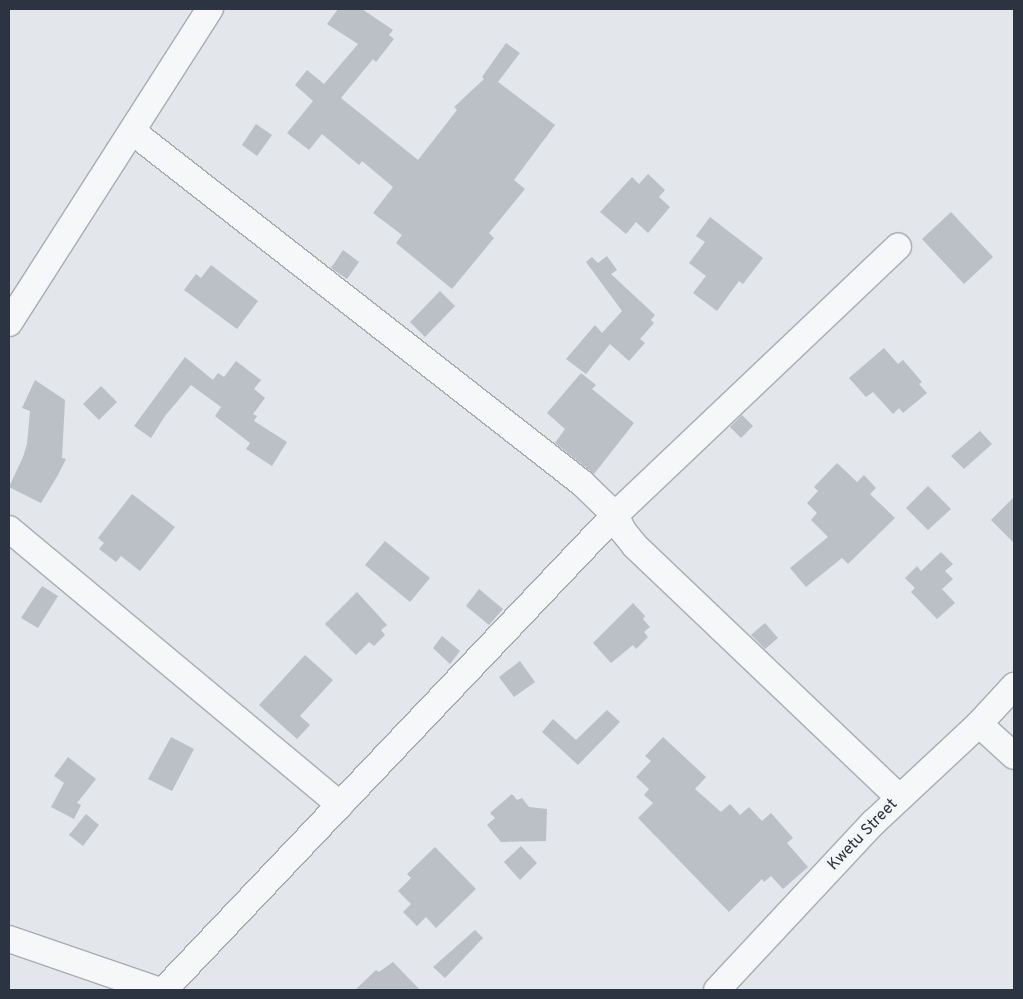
<!DOCTYPE html>
<style>
body{margin:0}
#map{position:relative;width:1023px;height:999px;overflow:hidden;background:#e3e6ea;font-family:Overpass,sans-serif}
div>[style]{position:absolute}
.building>*{inset:0;background:#bbbfc6}
.roads{filter:drop-shadow(1px 0 #a8adb4) drop-shadow(-1px 0 #a8adb4) drop-shadow(0 1px #a8adb4) drop-shadow(0 -1px #a8adb4)}
.minor>*{height:26px;margin:-13px;padding:0 13px;transform-origin:13px;border-radius:13px;background:#f6f7f9}
span{translate:-50% -50%;white-space:nowrap;text-align:center;line-height:1.15;-webkit-text-stroke:4.5px #f3f5f7;paint-order:stroke}
.street-label{font-size:16px;color:#2c3441}
.frame{position:absolute;inset:0;border:10px solid #2c3441;pointer-events:none}
</style>
<div id="map">
<div class="building">
<i style="clip-path:polygon(338px 9px,362px 9px,393px 30px,389px 35px,394px 39px,376px 62px,373px 59px,341px 98px,418px 160px,457px 110px,454px 107px,484px 79px,482px 77px,506px 43px,520px 53px,498px 82px,555px 125px,514px 180px,525px 189px,489px 233px,494px 238px,452px 289px,396px 243px,402px 235px,373px 213px,393px 187px,362px 161px,359px 165px,322px 134px,309px 150px,287px 133px,313px 101px,295px 85px,307px 70px,324px 84px,358px 44px,327px 24px)"></i>
<i style="clip-path:polygon(256px 124px,272px 135px,257px 156px,242px 145px)"></i>
<i style="clip-path:polygon(648px 174px,665px 190px,659px 197px,670px 207px,648px 233px,636px 222px,626px 234px,600px 212px,632px 177px,639px 184px)"></i>
<i style="clip-path:polygon(951px 212px,993px 257px,964px 284px,922px 239px)"></i>
<i style="clip-path:polygon(710px 217px,763px 258px,743px 284px,739px 281px,717px 311px,693px 293px,706px 276px,689px 263px,705px 242px,696px 236px)"></i>
<i style="clip-path:polygon(343px 250px,359px 262px,347px 279px,331px 268px)"></i>
<i style="clip-path:polygon(607px 256px,617px 270px,611px 274px,655px 315px,651px 320px,654px 323px,640px 339px,645px 343px,629px 361px,610px 344px,586px 374px,566px 359px,595px 325px,602px 333px,622px 311px,586px 262px,592px 257px,598px 263px)"></i>
<i style="clip-path:polygon(211px 265px,258px 301px,237px 329px,184px 290px,196px 274px,201px 278px)"></i>
<i style="clip-path:polygon(440px 291px,455px 306px,425px 337px,410px 322px)"></i>
<i style="clip-path:polygon(884px 348px,898px 364px,903px 360px,922px 382px,919px 384px,927px 393px,903px 413px,899px 408px,893px 414px,873px 392px,866px 397px,849px 378px)"></i>
<i style="clip-path:polygon(185px 357px,213px 380px,218px 373px,224px 377px,236px 361px,261px 380px,254px 389px,265px 398px,253px 414px,257px 416px,254px 421px,287px 442px,272px 466px,246px 449px,250px 443px,215px 416px,221px 407px,191px 385px,165px 416px,151px 438px,134px 426px)"></i>
<i style="clip-path:polygon(581px 373px,596px 385px,592px 389px,634px 423px,594px 474px,555px 443px,565px 429px,547px 413px)"></i>
<i style="clip-path:polygon(35px 380px,65px 400px,62px 458px,66px 459px,58px 475px,41px 503px,9px 487px,23px 457px,27px 444px,30px 411px,22px 408px)"></i>
<i style="clip-path:polygon(101px 386px,117px 402px,99px 420px,83px 404px)"></i>
<i style="clip-path:polygon(742px 415px,753px 426px,741px 438px,730px 427px)"></i>
<i style="clip-path:polygon(980px 431px,992px 444px,964px 469px,951px 456px)"></i>
<i style="clip-path:polygon(837px 463px,857px 482px,864px 475px,876px 488px,870px 494px,895px 518px,848px 564px,842px 558px,806px 587px,790px 568px,828px 537px,811px 520px,817px 513px,807px 503px,818px 491px,814px 487px)"></i>
<i style="clip-path:polygon(928px 486px,951px 509px,928px 530px,906px 508px)"></i>
<i style="clip-path:polygon(132px 494px,175px 527px,140px 571px,121px 556px,116px 562px,99px 549px,104px 543px,98px 538px)"></i>
<i style="clip-path:polygon(1014px 497px,1014px 543px,991px 520px)"></i>
<i style="clip-path:polygon(385px 541px,430px 578px,410px 602px,365px 565px)"></i>
<i style="clip-path:polygon(941px 552px,953px 564px,945px 571px,953px 579px,942px 589px,955px 603px,937px 619px,911px 592px,915px 588px,905px 578px,917px 566px,921px 571px)"></i>
<i style="clip-path:polygon(42px 586px,58px 596px,38px 628px,21px 618px)"></i>
<i style="clip-path:polygon(479px 589px,503px 609px,489px 625px,466px 606px)"></i>
<i style="clip-path:polygon(357px 592px,387px 625px,381px 630px,385px 635px,374px 646px,369px 642px,356px 655px,325px 624px)"></i>
<i style="clip-path:polygon(633px 603px,645px 616px,643px 619px,650px 627px,644px 632px,648px 637px,636px 649px,633px 645px,611px 663px,593px 643px)"></i>
<i style="clip-path:polygon(765px 623px,778px 638px,765px 649px,751px 635px)"></i>
<i style="clip-path:polygon(442px 636px,460px 651px,450px 664px,433px 648px)"></i>
<i style="clip-path:polygon(305px 655px,333px 680px,300px 716px,310px 725px,297px 739px,259px 705px)"></i>
<i style="clip-path:polygon(520px 661px,535px 682px,514px 697px,499px 677px)"></i>
<i style="clip-path:polygon(607px 710px,620px 722px,578px 765px,542px 732px,553px 719px,576px 740px)"></i>
<i style="clip-path:polygon(171px 737px,194px 749px,172px 791px,148px 779px)"></i>
<i style="clip-path:polygon(663px 737px,706px 777px,695px 789px,721px 812px,730px 804px,740px 815px,749px 807px,762px 821px,771px 813px,793px 838px,787px 843px,808px 867px,783px 889px,771px 876px,764px 882px,762px 879px,729px 912px,638px 818px,653px 803px,644px 795px,649px 789px,636px 777px,651px 761px,645px 756px)"></i>
<i style="clip-path:polygon(68px 757px,96px 779px,77px 803px,81px 805px,74px 819px,51px 807px,64px 783px,54px 776px)"></i>
<i style="clip-path:polygon(512px 794px,517px 800px,522px 798px,529px 807px,547px 809px,546px 841px,501px 842px,487px 825px,495px 818px,490px 813px)"></i>
<i style="clip-path:polygon(86px 814px,99px 825px,83px 846px,69px 835px)"></i>
<i style="clip-path:polygon(521px 846px,537px 863px,520px 880px,504px 862px)"></i>
<i style="clip-path:polygon(435px 847px,476px 889px,436px 928px,426px 917px,417px 926px,403px 912px,411px 904px,398px 891px,411px 878px,407px 874px)"></i>
<i style="clip-path:polygon(475px 930px,483px 938px,445px 978px,433px 967px)"></i>
<i style="clip-path:polygon(393px 962px,420px 990px,355px 990px,376px 970px,379px 972px)"></i>
</div>
<div class="roads">
<div class="minor">
<i style="left:133px;top:132px;width:570px;rotate:38.02deg"></i>
<i style="left:582px;top:483px;width:46px;rotate:44.1deg"></i>
<i style="left:615px;top:515px;width:18px;rotate:63deg"></i>
<i style="left:623px;top:531px;width:19px;rotate:51deg"></i>
<i style="left:635px;top:546px;width:364px;rotate:43.6deg"></i>
<i style="left:9px;top:323px;width:373px;rotate:-57.4deg"></i>
<i style="left:9px;top:529px;width:431px;rotate:39.8deg"></i>
<i style="left:979px;top:724px;width:47px;rotate:42.4deg"></i>
<i style="left:9px;top:939px;width:157px;rotate:19deg"></i>
<i style="left:164px;top:990px;width:655px;rotate:-46.48deg"></i>
<i style="left:615px;top:515px;width:390px;rotate:-43.5deg"></i>
<i style="left:717px;top:990px;width:229px;rotate:-47deg"></i>
<i style="left:873px;top:823px;width:145px;rotate:-43deg"></i>
<i style="left:979px;top:724px;width:52px;rotate:-47.4deg"></i>
</div>
</div>
<div class="street-label">
<span style="left:863px;top:835px;rotate:-46deg">Kwetu Street</span>
</div>
<div class="frame"></div>
</div>
